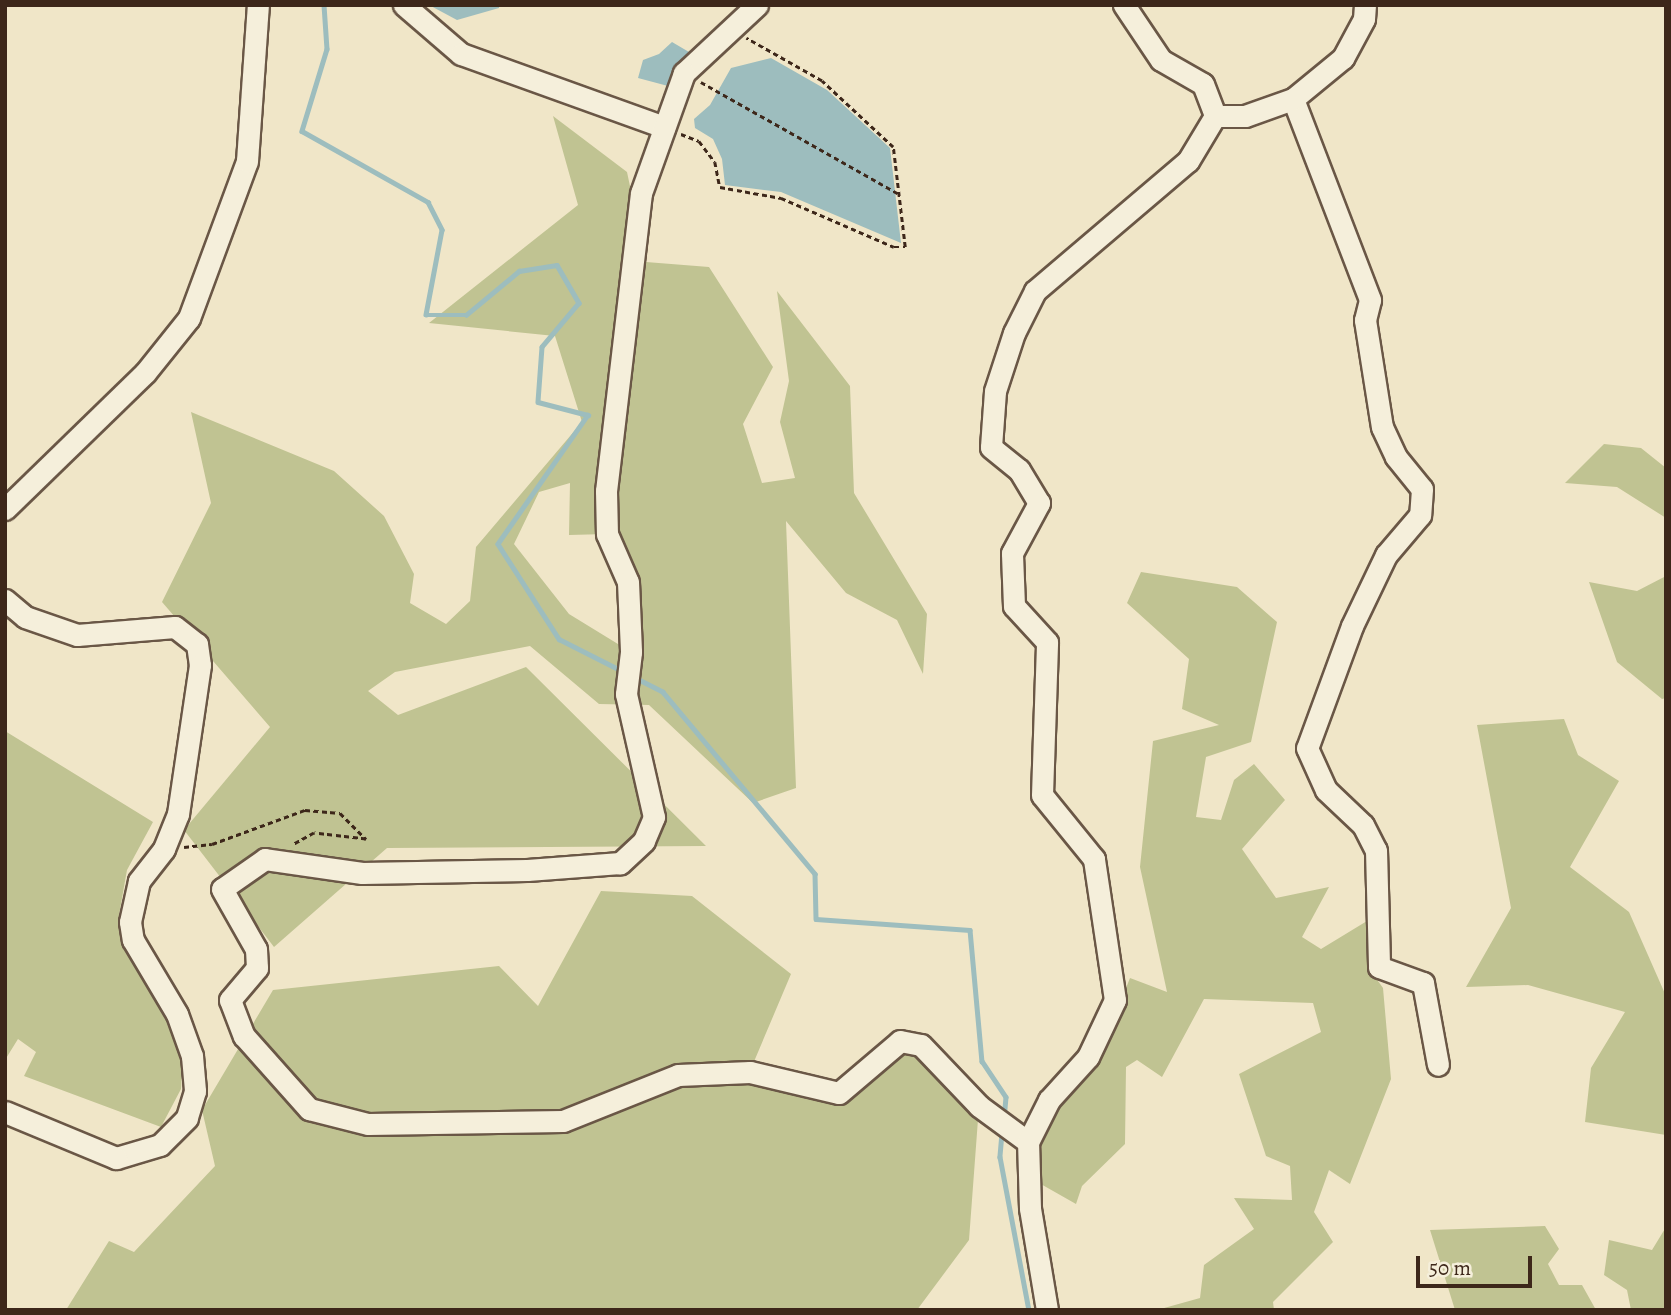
<!DOCTYPE html>
<style>
body{margin:0}
#map{position:relative;width:1671px;height:1315px;overflow:hidden;background:#f0e6c8;font-family:Alegreya,serif}
div>[style]{position:absolute}
.green>*{inset:0;background:#c0c392}
.water>*{inset:0;background:#9dbdbe}
.stream>*{height:4.5px;margin:-2.25px;padding:0 2.25px;transform-origin:2.25px;border-radius:2.25px;background:#9dbdbe}
.path>*{height:2.5px;margin-top:-1.25px;transform-origin:0;background:repeating-linear-gradient(90deg,#3d271a 0 5px,transparent 0 8.5px)}
.roads{filter:drop-shadow(2px 0 #6a5746) drop-shadow(-2px 0 #6a5746) drop-shadow(0 2px #6a5746) drop-shadow(0 -2px #6a5746)}
.minor>*{height:21px;margin:-10.5px;padding:0 10.5px;transform-origin:10.5px;border-radius:10.5px;background:#f5efdb}
span{translate:-50% -50%;white-space:nowrap;text-align:center;line-height:1.15;-webkit-text-stroke:5px #f5efdb;paint-order:stroke}
.frame{position:absolute;inset:0;border:7px solid #3d271a;pointer-events:none}
.scale{position:absolute;left:1416px;top:1256px;width:116px;height:32px;box-sizing:border-box;border:4px solid #3d271a;border-top:0;padding-left:9px;font-size:21px;line-height:24px;white-space:nowrap;color:#3d271a;-webkit-text-stroke:5px #f5efdb;paint-order:stroke}
</style>
<div id="map">
<div class="green">
<i style="clip-path:polygon(evenodd,553px 116px,627px 172px,646px 262px,709px 267px,773px 367px,743px 424px,762px 483px,795px 478px,780px 422px,789px 381px,777px 291px,850px 386px,854px 493px,927px 614px,923px 674px,897px 620px,846px 593px,786px 521px,796px 788px,753px 803px,649px 705px,599px 704px,530px 646px,395px 672px,368px 691px,398px 715px,526px 667px,706px 846px,387px 848px,274px 947px,184px 830px,270px 727px,162px 602px,211px 503px,191px 412px,334px 471px,384px 516px,414px 574px,410px 603px,446px 624px,470px 601px,476px 547px,582px 422px,555px 336px,429px 323px,578px 205px,553px 116px,570px 483px,569px 535px,607px 534px,628px 582px,631px 652px,569px 614px,514px 544px,539px 492px,570px 483px)"></i>
<i style="clip-path:polygon(1604px 444px,1641px 448px,1666px 468px,1666px 518px,1617px 487px,1565px 483px)"></i>
<i style="clip-path:polygon(1141px 572px,1237px 587px,1277px 622px,1251px 742px,1206px 757px,1196px 817px,1221px 820px,1234px 780px,1254px 764px,1285px 800px,1242px 849px,1276px 898px,1329px 887px,1302px 937px,1321px 949px,1367px 921px,1373px 974px,1383px 988px,1391px 1079px,1350px 1184px,1329px 1170px,1314px 1212px,1333px 1242px,1273px 1302px,1274px 1310px,1157px 1310px,1200px 1298px,1204px 1265px,1254px 1229px,1234px 1198px,1292px 1200px,1290px 1166px,1266px 1156px,1239px 1074px,1321px 1032px,1313px 1003px,1204px 999px,1162px 1077px,1137px 1060px,1126px 1067px,1125px 1144px,1082px 1186px,1076px 1204px,1039px 1183px,1040px 1143px,1053px 1111px,1096px 1063px,1130px 978px,1167px 992px,1140px 867px,1153px 741px,1219px 725px,1182px 709px,1189px 659px,1127px 603px)"></i>
<i style="clip-path:polygon(1666px 576px,1666px 698px,1662px 699px,1617px 662px,1589px 582px,1637px 591px)"></i>
<i style="clip-path:polygon(1564px 719px,1578px 755px,1619px 781px,1570px 867px,1629px 912px,1666px 996px,1666px 1135px,1585px 1122px,1591px 1068px,1625px 1012px,1528px 985px,1466px 987px,1511px 908px,1477px 725px)"></i>
<i style="clip-path:polygon(5px 731px,153px 822px,127px 870px,119px 915px,127px 952px,168px 1021px,183px 1058px,181px 1089px,161px 1127px,24px 1076px,36px 1052px,18px 1039px,5px 1060px)"></i>
<i style="clip-path:polygon(601px 891px,692px 896px,791px 974px,750px 1071px,839px 1093px,900px 1041px,979px 1106px,969px 1240px,917px 1310px,66px 1310px,109px 1241px,134px 1252px,215px 1166px,202px 1110px,273px 990px,499px 966px,538px 1006px)"></i>
<i style="clip-path:polygon(1545px 1226px,1559px 1249px,1548px 1264px,1559px 1285px,1582px 1285px,1596px 1310px,1455px 1310px,1430px 1230px)"></i>
<i style="clip-path:polygon(1666px 1227px,1666px 1310px,1631px 1310px,1627px 1290px,1604px 1275px,1609px 1240px,1652px 1250px)"></i>
</div>
<div class="water">
<i style="clip-path:polygon(429px 5px,499px 5px,499px 8px,457px 20px)"></i>
<i style="clip-path:polygon(672px 42px,689px 52px,676px 66px,668px 86px,638px 78px,643px 60px,659px 54px)"></i>
<i style="clip-path:polygon(771px 58px,827px 90px,890px 148px,901px 243px,781px 192px,725px 185px,722px 159px,713px 139px,695px 128px,694px 119px,710px 105px,731px 68px)"></i>
</div>
<div class="stream">
<i style="left:324px;top:5px;width:44px;rotate:86.1deg"></i>
<i style="left:327px;top:49px;width:86px;rotate:107deg"></i>
<i style="left:302px;top:131px;width:145px;rotate:29.4deg"></i>
<i style="left:428px;top:202px;width:31px;rotate:63deg"></i>
<i style="left:442px;top:230px;width:86px;rotate:100.7deg"></i>
<i style="left:426px;top:315px;width:40px"></i>
<i style="left:466px;top:315px;width:69px;rotate:-39.7deg"></i>
<i style="left:519px;top:271px;width:38px;rotate:-9deg"></i>
<i style="left:557px;top:265px;width:44px;rotate:59.9deg"></i>
<i style="left:579px;top:303px;width:57px;rotate:130.1deg"></i>
<i style="left:542px;top:347px;width:55px;rotate:94.2deg"></i>
<i style="left:538px;top:402px;width:52px;rotate:14.6deg"></i>
<i style="left:588px;top:415px;width:157px;rotate:124.9deg"></i>
<i style="left:498px;top:544px;width:113px;rotate:57.3deg"></i>
<i style="left:559px;top:639px;width:71px;rotate:26.9deg"></i>
<i style="left:636px;top:678px;width:30px;rotate:27deg"></i>
<i style="left:663px;top:692px;width:237px;rotate:50.1deg"></i>
<i style="left:815px;top:874px;width:45px;rotate:88.7deg"></i>
<i style="left:816px;top:919px;width:154px;rotate:4.1deg"></i>
<i style="left:970px;top:930px;width:132px;rotate:84.8deg"></i>
<i style="left:982px;top:1061px;width:43px;rotate:56.3deg"></i>
<i style="left:1006px;top:1097px;width:21px;rotate:95deg"></i>
<i style="left:1002px;top:1133px;width:24px;rotate:95deg"></i>
<i style="left:1000px;top:1157px;width:156px;rotate:79.3deg"></i>
</div>
<div class="path">
<i style="left:701px;top:82px;width:227px;rotate:29.5deg"></i>
<i style="left:681px;top:134px;width:19px;rotate:21deg"></i>
<i style="left:699px;top:141px;width:26px;rotate:53deg"></i>
<i style="left:715px;top:162px;width:25px;rotate:79deg"></i>
<i style="left:720px;top:187px;width:62px;rotate:10.2deg"></i>
<i style="left:781px;top:198px;width:123px;rotate:23.4deg"></i>
<i style="left:894px;top:247px;width:11px"></i>
<i style="left:905px;top:247px;width:101px;rotate:-96.8deg"></i>
<i style="left:893px;top:147px;width:97px;rotate:-137.1deg"></i>
<i style="left:822px;top:81px;width:87px;rotate:-150.5deg"></i>
<i style="left:184px;top:847px;width:28px;rotate:-6deg"></i>
<i style="left:212px;top:844px;width:99px;rotate:-20.1deg"></i>
<i style="left:305px;top:810px;width:35px;rotate:5deg"></i>
<i style="left:340px;top:813px;width:37px;rotate:45deg"></i>
<i style="left:366px;top:839px;width:52px;rotate:-173.4deg"></i>
<i style="left:314px;top:833px;width:25px;rotate:151deg"></i>
</div>
<div class="roads">
<div class="minor">
<i style="left:404px;top:5px;width:75px;rotate:40.7deg"></i>
<i style="left:461px;top:54px;width:216px;rotate:19.8deg"></i>
<i style="left:757px;top:5px;width:100px;rotate:137deg"></i>
<i style="left:684px;top:73px;width:127px;rotate:109.7deg"></i>
<i style="left:641px;top:193px;width:300px;rotate:96.7deg"></i>
<i style="left:606px;top:491px;width:43px;rotate:88.7deg"></i>
<i style="left:607px;top:534px;width:52px;rotate:66.4deg"></i>
<i style="left:628px;top:582px;width:70px;rotate:87.5deg"></i>
<i style="left:631px;top:652px;width:42px;rotate:96.8deg"></i>
<i style="left:626px;top:694px;width:126px;rotate:77.2deg"></i>
<i style="left:654px;top:817px;width:26px;rotate:113deg"></i>
<i style="left:644px;top:841px;width:33px;rotate:137deg"></i>
<i style="left:620px;top:863px;width:93px;rotate:175.7deg"></i>
<i style="left:527px;top:870px;width:165px;rotate:179deg"></i>
<i style="left:362px;top:873px;width:98px;rotate:-171.8deg"></i>
<i style="left:265px;top:859px;width:52px;rotate:145.1deg"></i>
<i style="left:222px;top:889px;width:69px;rotate:60.5deg"></i>
<i style="left:256px;top:949px;width:19px;rotate:87deg"></i>
<i style="left:257px;top:968px;width:42px;rotate:130.2deg"></i>
<i style="left:230px;top:1000px;width:39px;rotate:69deg"></i>
<i style="left:244px;top:1036px;width:98px;rotate:48.3deg"></i>
<i style="left:309px;top:1109px;width:61px;rotate:14.3deg"></i>
<i style="left:368px;top:1124px;width:195px;rotate:-0.9deg"></i>
<i style="left:563px;top:1121px;width:124px;rotate:-21.8deg"></i>
<i style="left:678px;top:1075px;width:72px;rotate:-2.4deg"></i>
<i style="left:750px;top:1072px;width:91px;rotate:13.3deg"></i>
<i style="left:839px;top:1093px;width:80px;rotate:-40.4deg"></i>
<i style="left:900px;top:1041px;width:21px;rotate:11deg"></i>
<i style="left:921px;top:1045px;width:84px;rotate:46.4deg"></i>
<i style="left:979px;top:1106px;width:61px;rotate:36.3deg"></i>
<i style="left:1124px;top:5px;width:66px;rotate:56.1deg"></i>
<i style="left:1161px;top:60px;width:48px;rotate:29.7deg"></i>
<i style="left:1203px;top:84px;width:34px;rotate:69deg"></i>
<i style="left:1293px;top:99px;width:215px;rotate:69deg"></i>
<i style="left:1370px;top:300px;width:21px;rotate:104deg"></i>
<i style="left:1365px;top:320px;width:108px;rotate:81deg"></i>
<i style="left:1382px;top:427px;width:33px;rotate:65deg"></i>
<i style="left:1396px;top:457px;width:41px;rotate:50.9deg"></i>
<i style="left:1422px;top:489px;width:26px;rotate:94deg"></i>
<i style="left:1420px;top:515px;width:52px;rotate:130.4deg"></i>
<i style="left:1386px;top:555px;width:79px;rotate:115.6deg"></i>
<i style="left:1352px;top:626px;width:130px;rotate:110.2deg"></i>
<i style="left:1307px;top:748px;width:46px;rotate:65.7deg"></i>
<i style="left:1326px;top:790px;width:51px;rotate:43.4deg"></i>
<i style="left:1363px;top:825px;width:28px;rotate:63deg"></i>
<i style="left:1376px;top:850px;width:117px;rotate:88.5deg"></i>
<i style="left:1379px;top:967px;width:47px;rotate:20deg"></i>
<i style="left:1423px;top:983px;width:83px;rotate:79.6deg"></i>
<i style="left:5px;top:509px;width:195px;rotate:-44.2deg"></i>
<i style="left:145px;top:373px;width:70px;rotate:-51.3deg"></i>
<i style="left:189px;top:318px;width:167px;rotate:-69.7deg"></i>
<i style="left:247px;top:161px;width:156px;rotate:-86deg"></i>
<i style="left:5px;top:600px;width:26px;rotate:40deg"></i>
<i style="left:25px;top:617px;width:55px;rotate:19.1deg"></i>
<i style="left:77px;top:635px;width:98px;rotate:-4.7deg"></i>
<i style="left:175px;top:627px;width:28px;rotate:38deg"></i>
<i style="left:197px;top:644px;width:21px;rotate:82deg"></i>
<i style="left:200px;top:665px;width:151px;rotate:98.4deg"></i>
<i style="left:178px;top:814px;width:38px;rotate:112deg"></i>
<i style="left:164px;top:849px;width:41px;rotate:128deg"></i>
<i style="left:139px;top:881px;width:42px;rotate:102.4deg"></i>
<i style="left:130px;top:922px;width:18px;rotate:81deg"></i>
<i style="left:133px;top:940px;width:86px;rotate:59.3deg"></i>
<i style="left:177px;top:1014px;width:45px;rotate:70.3deg"></i>
<i style="left:192px;top:1056px;width:35px;rotate:85deg"></i>
<i style="left:195px;top:1091px;width:28px;rotate:107deg"></i>
<i style="left:187px;top:1118px;width:38px;rotate:135deg"></i>
<i style="left:160px;top:1145px;width:46px;rotate:163.5deg"></i>
<i style="left:116px;top:1158px;width:120px;rotate:-157.5deg"></i>
<i style="left:1047px;top:1310px;width:103px;rotate:-99.5deg"></i>
<i style="left:1030px;top:1208px;width:66px;rotate:-91.7deg"></i>
<i style="left:1028px;top:1142px;width:47px;rotate:-63.4deg"></i>
<i style="left:1049px;top:1100px;width:58px;rotate:-47.8deg"></i>
<i style="left:1088px;top:1057px;width:63px;rotate:-64.7deg"></i>
<i style="left:1115px;top:1000px;width:143px;rotate:-98.5deg"></i>
<i style="left:1094px;top:859px;width:82px;rotate:-129.1deg"></i>
<i style="left:1042px;top:795px;width:153px;rotate:-88.1deg"></i>
<i style="left:1047px;top:642px;width:49px;rotate:-132.5deg"></i>
<i style="left:1014px;top:606px;width:53px;rotate:-92.2deg"></i>
<i style="left:1012px;top:553px;width:57px;rotate:-61.6deg"></i>
<i style="left:1039px;top:503px;width:39px;rotate:-121deg"></i>
<i style="left:1019px;top:470px;width:36px;rotate:-141deg"></i>
<i style="left:991px;top:447px;width:56px;rotate:-85.9deg"></i>
<i style="left:995px;top:391px;width:61px;rotate:-71.9deg"></i>
<i style="left:1014px;top:333px;width:47px;rotate:-63.4deg"></i>
<i style="left:1035px;top:291px;width:201px;rotate:-40.4deg"></i>
<i style="left:1188px;top:161px;width:52px;rotate:-59deg"></i>
<i style="left:1215px;top:116px;width:30px"></i>
<i style="left:1245px;top:116px;width:51px;rotate:-19.5deg"></i>
<i style="left:1293px;top:99px;width:65px;rotate:-39.4deg"></i>
<i style="left:1343px;top:58px;width:44px;rotate:-61.7deg"></i>
<i style="left:1364px;top:19px;width:14px;rotate:-86deg"></i>
</div>
</div>
<div class="frame"></div>
<div class="scale">50 m</div>
</div>
